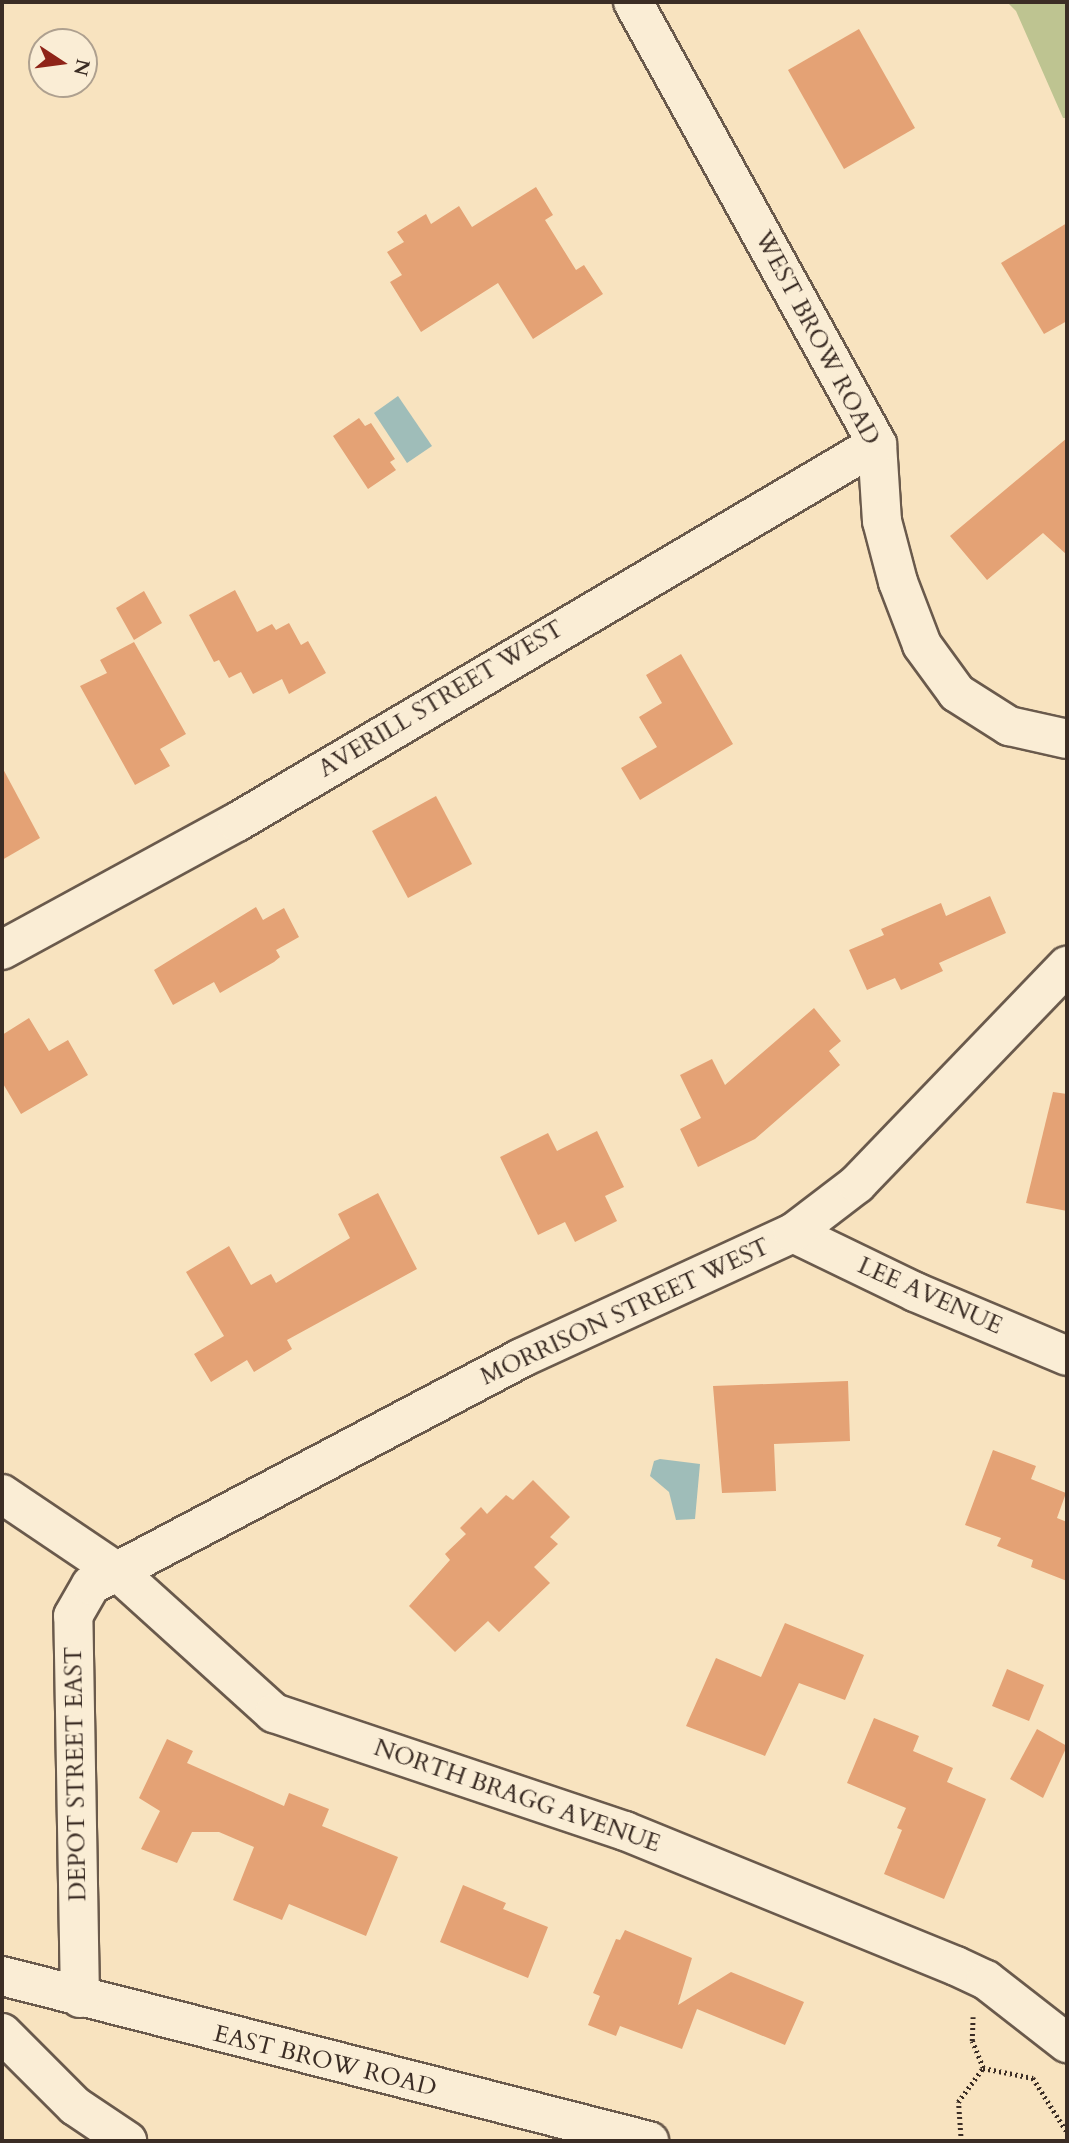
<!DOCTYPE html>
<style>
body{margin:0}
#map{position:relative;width:1069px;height:2143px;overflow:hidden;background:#f8e3bf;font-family:Cardo,serif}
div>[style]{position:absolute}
.green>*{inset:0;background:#bec491}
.water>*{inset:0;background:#9fbdb9}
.building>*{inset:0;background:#e4a275}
.path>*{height:4.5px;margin-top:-2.25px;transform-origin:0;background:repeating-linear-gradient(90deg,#3b2d25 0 2px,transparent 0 5.5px)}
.roads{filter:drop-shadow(2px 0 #6a5a4c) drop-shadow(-2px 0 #6a5a4c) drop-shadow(0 2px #6a5a4c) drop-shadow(0 -2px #6a5a4c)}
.minor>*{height:38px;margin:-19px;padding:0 19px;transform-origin:19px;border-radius:19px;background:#faedd5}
span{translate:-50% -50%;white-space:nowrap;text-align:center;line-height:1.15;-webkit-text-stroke:6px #faedd5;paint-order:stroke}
.street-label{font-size:24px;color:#3b2d25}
.frame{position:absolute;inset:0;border:4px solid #3b2d25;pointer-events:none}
.north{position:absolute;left:28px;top:28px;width:70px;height:70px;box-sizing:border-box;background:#faedd5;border:2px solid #aea08f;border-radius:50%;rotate:103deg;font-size:19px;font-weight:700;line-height:28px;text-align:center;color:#3b2d25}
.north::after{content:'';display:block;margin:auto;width:24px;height:32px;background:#8f2418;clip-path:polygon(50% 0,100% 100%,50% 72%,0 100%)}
</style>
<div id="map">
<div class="green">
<i style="clip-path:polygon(1007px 2px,1067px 2px,1067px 118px,1063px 118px,1016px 11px)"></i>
</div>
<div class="water">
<i style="clip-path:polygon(398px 396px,432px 446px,407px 463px,374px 413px)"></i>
<i style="clip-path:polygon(660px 1459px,700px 1464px,695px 1519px,676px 1520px,669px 1492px,650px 1476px,654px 1461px)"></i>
</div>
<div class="building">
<i style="clip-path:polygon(859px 29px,915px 128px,844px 169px,788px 70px)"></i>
<i style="clip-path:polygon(536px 187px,553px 215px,545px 220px,576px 270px,584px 265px,603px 294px,533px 339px,498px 283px,421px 332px,390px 282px,402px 275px,387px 252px,404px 242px,397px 232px,426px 214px,431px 224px,459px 206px,472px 227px)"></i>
<i style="clip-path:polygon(1067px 223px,1067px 321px,1044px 334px,1001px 263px)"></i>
<i style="clip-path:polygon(359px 418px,365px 426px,371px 423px,395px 459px,390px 462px,396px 470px,368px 489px,333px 436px)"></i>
<i style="clip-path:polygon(1067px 438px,1067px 555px,1043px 533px,987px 580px,950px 536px)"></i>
<i style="clip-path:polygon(235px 590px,257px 632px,272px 624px,276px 630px,289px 623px,301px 645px,308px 641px,326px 673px,289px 694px,282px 679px,253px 694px,241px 672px,229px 678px,219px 660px,214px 662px,189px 615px)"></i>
<i style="clip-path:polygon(144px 591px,162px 623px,134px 640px,116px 608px)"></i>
<i style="clip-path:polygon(134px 642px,186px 734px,160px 749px,170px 766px,135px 785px,80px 686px,107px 673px,100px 660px)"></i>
<i style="clip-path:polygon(681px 654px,733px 744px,640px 800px,621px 768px,657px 747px,639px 717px,662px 703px,646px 675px)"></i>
<i style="clip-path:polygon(2px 767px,40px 838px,2px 860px)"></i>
<i style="clip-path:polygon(436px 796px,472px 864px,408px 898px,372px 831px)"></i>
<i style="clip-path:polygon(990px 896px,1006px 933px,939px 963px,943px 971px,901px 990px,895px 978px,867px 990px,849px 950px,884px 935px,881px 929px,941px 903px,946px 916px)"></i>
<i style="clip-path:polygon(256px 907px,263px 920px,284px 908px,299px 937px,276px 950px,280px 957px,274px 962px,220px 993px,214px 982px,173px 1005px,154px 970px)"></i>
<i style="clip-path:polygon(814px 1008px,841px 1041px,829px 1051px,840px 1065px,755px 1139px,698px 1167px,680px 1129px,701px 1118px,680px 1075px,712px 1059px,725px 1085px)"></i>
<i style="clip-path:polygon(29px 1018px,49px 1051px,68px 1040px,88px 1075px,21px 1114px,2px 1082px,2px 1035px)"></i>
<i style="clip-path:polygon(1053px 1092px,1067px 1094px,1067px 1211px,1026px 1203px)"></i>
<i style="clip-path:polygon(597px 1131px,624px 1187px,605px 1196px,617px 1221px,575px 1242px,565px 1222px,538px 1235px,500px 1157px,548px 1133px,557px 1151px)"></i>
<i style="clip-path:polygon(378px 1193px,417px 1269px,287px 1340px,292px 1349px,254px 1372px,247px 1360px,211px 1382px,194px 1354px,224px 1336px,186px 1272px,229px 1246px,251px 1285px,271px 1274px,276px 1283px,350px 1238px,338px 1214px)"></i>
<i style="clip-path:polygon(848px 1381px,850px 1441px,774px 1444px,776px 1491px,722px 1493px,713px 1386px)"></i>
<i style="clip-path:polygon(993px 1450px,1036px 1466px,1031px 1479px,1066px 1493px,1057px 1518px,1067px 1522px,1067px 1581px,1031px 1567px,1033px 1560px,997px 1546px,1001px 1538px,965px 1525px)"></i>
<i style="clip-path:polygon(533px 1480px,570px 1517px,550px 1537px,558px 1544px,534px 1567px,550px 1583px,499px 1632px,488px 1621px,455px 1652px,409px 1606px,450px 1560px,445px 1554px,466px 1534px,460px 1528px,481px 1507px,487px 1514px,506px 1495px,513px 1500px)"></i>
<i style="clip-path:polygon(785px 1623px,864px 1655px,845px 1700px,799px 1683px,765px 1756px,686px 1726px,716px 1658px,761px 1677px)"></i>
<i style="clip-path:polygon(1007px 1669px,1044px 1685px,1029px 1721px,992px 1706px)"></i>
<i style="clip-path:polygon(874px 1718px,919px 1736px,913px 1751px,953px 1768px,947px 1782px,986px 1799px,944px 1899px,884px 1874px,902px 1830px,897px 1828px,906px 1808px,847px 1783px)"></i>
<i style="clip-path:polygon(1037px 1729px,1067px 1746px,1043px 1798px,1010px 1779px)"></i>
<i style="clip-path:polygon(167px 1739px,193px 1751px,187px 1763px,284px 1806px,289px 1793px,329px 1809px,322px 1826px,398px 1857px,366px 1936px,289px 1904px,282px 1920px,233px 1900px,254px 1847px,219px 1832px,192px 1832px,177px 1863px,141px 1849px,160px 1811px,139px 1798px)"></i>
<i style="clip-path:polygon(463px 1885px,506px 1903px,503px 1909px,548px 1927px,528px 1978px,440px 1942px)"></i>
<i style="clip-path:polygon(625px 1930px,692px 1958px,678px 2005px,731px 1972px,804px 2002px,785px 2045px,697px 2009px,682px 2049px,620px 2026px,616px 2036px,588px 2025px,600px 1996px,593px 1993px,616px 1939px,620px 1940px)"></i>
</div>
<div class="path">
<i style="left:983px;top:2068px;width:51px;rotate:11.3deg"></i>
<i style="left:1033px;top:2078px;width:64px;rotate:57.8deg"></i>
<i style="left:961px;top:2141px;width:39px;rotate:-94deg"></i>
<i style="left:958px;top:2102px;width:42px;rotate:-53.7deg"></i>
<i style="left:983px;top:2068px;width:29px;rotate:-112deg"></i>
<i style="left:972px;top:2041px;width:24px;rotate:-88deg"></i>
</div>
<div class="roads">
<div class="minor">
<i style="left:633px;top:2px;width:505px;rotate:61.1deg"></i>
<i style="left:877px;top:444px;width:77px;rotate:86.3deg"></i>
<i style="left:882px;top:521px;width:63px;rotate:75.3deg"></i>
<i style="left:898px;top:582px;width:67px;rotate:69.1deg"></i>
<i style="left:922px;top:645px;width:59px;rotate:53.9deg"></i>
<i style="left:957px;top:693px;width:62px;rotate:32.4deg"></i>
<i style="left:1009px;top:726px;width:59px;rotate:12.6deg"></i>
<i style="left:2px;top:950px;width:268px;rotate:-28.6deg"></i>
<i style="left:237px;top:822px;width:743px;rotate:-30.57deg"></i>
<i style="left:793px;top:1233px;width:136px;rotate:25.8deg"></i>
<i style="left:915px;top:1292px;width:165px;rotate:22.8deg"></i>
<i style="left:2px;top:1494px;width:141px;rotate:34deg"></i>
<i style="left:119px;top:1573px;width:209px;rotate:42.1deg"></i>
<i style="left:274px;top:1713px;width:370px;rotate:18.6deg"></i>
<i style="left:625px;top:1831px;width:357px;rotate:22.2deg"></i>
<i style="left:956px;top:1966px;width:33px;rotate:25deg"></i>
<i style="left:986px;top:1980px;width:103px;rotate:37.9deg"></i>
<i style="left:2px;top:1976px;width:668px;rotate:14.31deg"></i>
<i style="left:80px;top:1998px;width:382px;rotate:-91deg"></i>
<i style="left:73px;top:1616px;width:36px;rotate:-60deg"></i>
<i style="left:91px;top:1585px;width:486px;rotate:-27.8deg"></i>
<i style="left:521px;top:1358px;width:299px;rotate:-24.7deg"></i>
<i style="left:793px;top:1233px;width:81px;rotate:-37.4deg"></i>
<i style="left:857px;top:1184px;width:303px;rotate:-46.1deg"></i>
<i style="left:2px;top:2033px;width:103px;rotate:45deg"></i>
<i style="left:75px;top:2106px;width:63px;rotate:33.9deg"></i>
</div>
</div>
<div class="street-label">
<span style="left:817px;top:338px;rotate:62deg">WEST BROW ROAD</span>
<span style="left:441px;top:699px;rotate:-31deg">AVERILL STREET WEST</span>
<span style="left:930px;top:1296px;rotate:24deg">LEE AVENUE</span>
<span style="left:625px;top:1312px;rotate:-25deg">MORRISON STREET WEST</span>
<span style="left:76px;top:1774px;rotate:-91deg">DEPOT STREET EAST</span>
<span style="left:517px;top:1796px;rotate:19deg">NORTH BRAGG AVENUE</span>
<span style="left:325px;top:2061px;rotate:14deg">EAST BROW ROAD</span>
</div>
<div class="frame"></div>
<div class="north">N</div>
</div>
